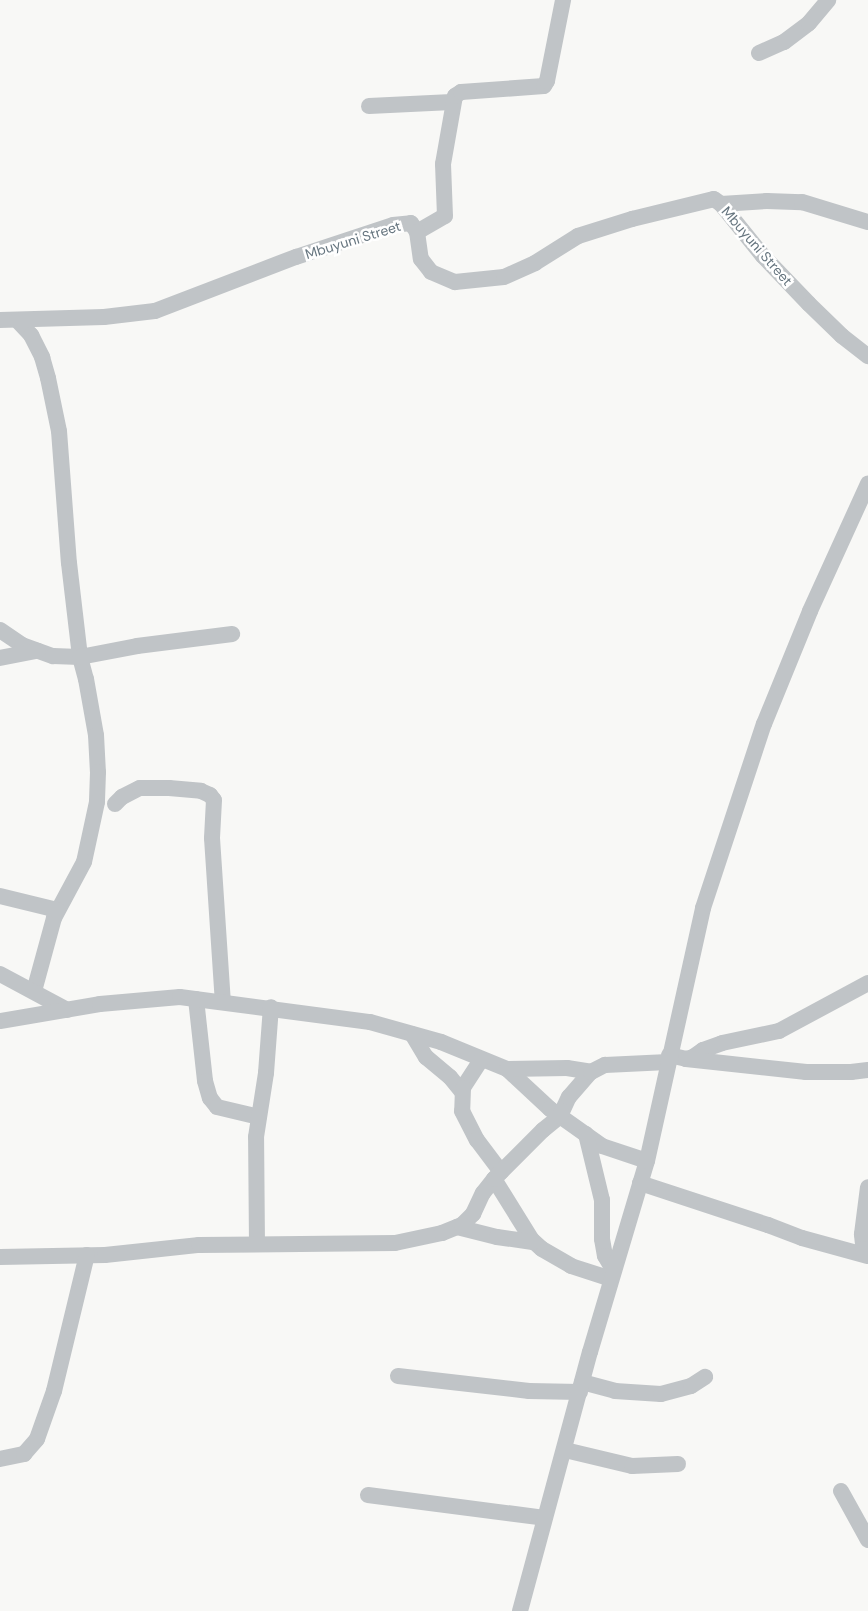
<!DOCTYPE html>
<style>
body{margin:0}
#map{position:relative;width:868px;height:1611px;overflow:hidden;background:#f8f8f6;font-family:"DM Sans",sans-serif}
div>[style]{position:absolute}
.minor>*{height:16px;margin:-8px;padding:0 8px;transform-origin:8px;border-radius:8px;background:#c0c4c7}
span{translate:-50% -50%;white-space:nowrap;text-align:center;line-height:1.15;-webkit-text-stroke:5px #fff;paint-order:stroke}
.street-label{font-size:14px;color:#66757f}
</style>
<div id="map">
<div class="minor">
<i style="left:759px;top:53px;width:27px;rotate:-24deg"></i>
<i style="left:784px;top:42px;width:31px;rotate:-37deg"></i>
<i style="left:809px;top:23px;width:30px;rotate:-50deg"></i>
<i style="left:369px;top:106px;width:83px;rotate:-2.8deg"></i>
<i style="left:721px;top:204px;width:46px;rotate:-3.7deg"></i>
<i style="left:767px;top:201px;width:35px;rotate:2deg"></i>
<i style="left:802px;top:202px;width:69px;rotate:16.9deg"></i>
<i style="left:417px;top:232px;width:32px;rotate:-30deg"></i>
<i style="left:445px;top:216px;width:52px;rotate:-92.2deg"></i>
<i style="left:443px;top:164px;width:69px;rotate:-80deg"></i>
<i style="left:455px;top:96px;width:7px;rotate:-34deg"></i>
<i style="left:461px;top:92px;width:83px;rotate:-4.1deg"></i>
<i style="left:544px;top:86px;width:6px;rotate:-59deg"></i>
<i style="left:547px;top:81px;width:83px;rotate:-78.8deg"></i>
<i style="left:0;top:320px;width:104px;rotate:-1.7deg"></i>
<i style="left:104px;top:317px;width:51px;rotate:-6.7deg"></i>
<i style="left:155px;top:311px;width:151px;rotate:-21deg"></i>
<i style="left:296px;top:257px;width:102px;rotate:-18.3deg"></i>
<i style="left:393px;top:225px;width:18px;rotate:-6deg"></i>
<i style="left:411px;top:223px;width:11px;rotate:56deg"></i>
<i style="left:417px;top:232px;width:27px;rotate:82deg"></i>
<i style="left:421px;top:259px;width:16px;rotate:52deg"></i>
<i style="left:431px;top:272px;width:26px;rotate:23deg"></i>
<i style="left:455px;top:282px;width:49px;rotate:-5.8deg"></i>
<i style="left:504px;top:277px;width:34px;rotate:-24deg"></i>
<i style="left:535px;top:263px;width:51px;rotate:-32.1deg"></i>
<i style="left:578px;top:236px;width:57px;rotate:-17.5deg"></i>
<i style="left:632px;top:219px;width:84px;rotate:-13.7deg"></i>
<i style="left:714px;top:199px;width:9px;rotate:36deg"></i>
<i style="left:721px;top:204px;width:67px;rotate:51.1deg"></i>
<i style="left:763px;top:256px;width:66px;rotate:46.2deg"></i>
<i style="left:809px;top:304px;width:46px;rotate:44.1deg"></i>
<i style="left:842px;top:336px;width:33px;rotate:38deg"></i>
<i style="left:17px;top:320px;width:21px;rotate:47deg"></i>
<i style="left:31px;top:335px;width:25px;rotate:63deg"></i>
<i style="left:42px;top:357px;width:22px;rotate:74deg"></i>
<i style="left:48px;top:378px;width:54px;rotate:78.3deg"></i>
<i style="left:59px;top:431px;width:132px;rotate:85.7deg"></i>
<i style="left:69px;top:563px;width:95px;rotate:83.3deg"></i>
<i style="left:80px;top:657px;width:23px;rotate:75deg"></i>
<i style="left:86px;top:679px;width:57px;rotate:79.9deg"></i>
<i style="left:96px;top:735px;width:37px;rotate:87deg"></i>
<i style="left:98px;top:772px;width:30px;rotate:92deg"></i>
<i style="left:97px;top:802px;width:61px;rotate:102.2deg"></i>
<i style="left:84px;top:862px;width:64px;rotate:118.2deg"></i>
<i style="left:54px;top:918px;width:76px;rotate:105.3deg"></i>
<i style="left:0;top:630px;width:27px;rotate:34deg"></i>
<i style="left:22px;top:645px;width:33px;rotate:20deg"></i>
<i style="left:53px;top:656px;width:27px;rotate:2deg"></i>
<i style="left:80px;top:657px;width:58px;rotate:-10.9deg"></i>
<i style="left:137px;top:646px;width:96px;rotate:-7.2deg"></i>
<i style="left:0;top:658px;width:38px;rotate:-11deg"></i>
<i style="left:115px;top:804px;width:10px;rotate:-45deg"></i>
<i style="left:122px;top:797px;width:20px;rotate:-27deg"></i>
<i style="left:140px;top:788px;width:29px"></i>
<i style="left:169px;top:788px;width:32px;rotate:5deg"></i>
<i style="left:201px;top:791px;width:10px;rotate:24deg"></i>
<i style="left:210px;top:795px;width:6px;rotate:51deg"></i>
<i style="left:214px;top:800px;width:38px;rotate:93deg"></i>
<i style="left:212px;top:838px;width:164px;rotate:86.2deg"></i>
<i style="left:0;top:896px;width:59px;rotate:13.8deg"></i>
<i style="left:0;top:974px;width:76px;rotate:28.2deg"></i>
<i style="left:196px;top:999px;width:82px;rotate:83.7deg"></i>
<i style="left:205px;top:1081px;width:18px;rotate:74deg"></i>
<i style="left:210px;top:1098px;width:11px;rotate:52deg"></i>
<i style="left:217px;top:1107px;width:43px;rotate:13.4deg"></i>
<i style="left:0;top:1021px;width:101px;rotate:-9.6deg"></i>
<i style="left:100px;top:1004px;width:80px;rotate:-5deg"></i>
<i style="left:180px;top:997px;width:192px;rotate:7.5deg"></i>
<i style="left:370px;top:1022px;width:74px;rotate:15.7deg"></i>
<i style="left:441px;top:1042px;width:71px;rotate:22.2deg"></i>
<i style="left:507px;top:1069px;width:59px;rotate:42.9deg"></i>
<i style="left:550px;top:1109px;width:64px;rotate:35.4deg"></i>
<i style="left:602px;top:1146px;width:47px;rotate:18.4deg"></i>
<i style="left:412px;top:1034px;width:27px;rotate:59deg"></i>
<i style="left:426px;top:1057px;width:31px;rotate:40deg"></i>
<i style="left:450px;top:1077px;width:19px;rotate:51deg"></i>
<i style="left:669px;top:1055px;width:17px;rotate:13deg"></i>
<i style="left:686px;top:1059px;width:7px;rotate:-16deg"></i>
<i style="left:693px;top:1057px;width:12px;rotate:-35deg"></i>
<i style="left:703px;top:1050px;width:20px;rotate:-20deg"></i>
<i style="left:722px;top:1043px;width:58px;rotate:-11.9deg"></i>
<i style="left:779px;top:1031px;width:101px;rotate:-28.3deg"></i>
<i style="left:686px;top:1059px;width:121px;rotate:6.2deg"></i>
<i style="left:806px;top:1072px;width:45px"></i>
<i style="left:851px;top:1072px;width:17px;rotate:-7deg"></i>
<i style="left:481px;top:1060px;width:33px;rotate:123deg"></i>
<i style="left:463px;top:1088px;width:23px;rotate:92deg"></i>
<i style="left:462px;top:1111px;width:33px;rotate:63deg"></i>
<i style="left:477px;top:1140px;width:40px;rotate:53deg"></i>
<i style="left:507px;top:1069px;width:60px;rotate:-1deg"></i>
<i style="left:567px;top:1068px;width:24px;rotate:9deg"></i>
<i style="left:586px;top:1134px;width:68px;rotate:76.4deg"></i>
<i style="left:602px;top:1200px;width:39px;rotate:90deg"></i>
<i style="left:602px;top:1239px;width:17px;rotate:80deg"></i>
<i style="left:605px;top:1256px;width:17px;rotate:59deg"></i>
<i style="left:494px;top:1179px;width:72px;rotate:58.1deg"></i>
<i style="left:532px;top:1240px;width:13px;rotate:42deg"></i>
<i style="left:542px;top:1249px;width:34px;rotate:30deg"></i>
<i style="left:571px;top:1266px;width:42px;rotate:18deg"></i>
<i style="left:640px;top:1183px;width:135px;rotate:18.2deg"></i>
<i style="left:768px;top:1225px;width:36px;rotate:21deg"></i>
<i style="left:802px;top:1238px;width:68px;rotate:15.3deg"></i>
<i style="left:457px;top:1227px;width:41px;rotate:14deg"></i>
<i style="left:497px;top:1237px;width:36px;rotate:8deg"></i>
<i style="left:257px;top:1244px;width:107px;rotate:-90.5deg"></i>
<i style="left:256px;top:1137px;width:65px;rotate:-81.1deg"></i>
<i style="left:266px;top:1073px;width:66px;rotate:-85.7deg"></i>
<i style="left:864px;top:1254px;width:20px;rotate:-96deg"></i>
<i style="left:862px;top:1234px;width:47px;rotate:-82.7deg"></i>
<i style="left:0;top:1257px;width:105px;rotate:-1.1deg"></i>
<i style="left:105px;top:1255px;width:95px;rotate:-6.1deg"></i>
<i style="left:199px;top:1245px;width:196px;rotate:-0.6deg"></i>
<i style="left:395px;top:1243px;width:48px;rotate:-12deg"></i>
<i style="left:442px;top:1233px;width:22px;rotate:-22deg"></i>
<i style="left:462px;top:1225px;width:16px;rotate:-45deg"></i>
<i style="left:473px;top:1214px;width:23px;rotate:-65deg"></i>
<i style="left:483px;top:1193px;width:18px;rotate:-52deg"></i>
<i style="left:494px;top:1179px;width:69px;rotate:-45deg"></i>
<i style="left:543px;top:1130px;width:22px;rotate:-39deg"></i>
<i style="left:560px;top:1116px;width:21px;rotate:-65deg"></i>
<i style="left:569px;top:1097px;width:33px;rotate:-49deg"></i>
<i style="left:591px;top:1072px;width:16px;rotate:-27deg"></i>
<i style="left:605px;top:1065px;width:63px;rotate:-2.7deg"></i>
<i style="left:398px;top:1376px;width:132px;rotate:6.5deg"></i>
<i style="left:529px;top:1391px;width:51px;rotate:1.1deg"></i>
<i style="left:582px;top:1382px;width:34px;rotate:15deg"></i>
<i style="left:615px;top:1391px;width:46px;rotate:3.7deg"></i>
<i style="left:661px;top:1394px;width:31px;rotate:-15deg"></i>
<i style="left:691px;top:1386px;width:17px;rotate:-33deg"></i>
<i style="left:565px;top:1450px;width:69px;rotate:13.4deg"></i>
<i style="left:632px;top:1466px;width:46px;rotate:-2.5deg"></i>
<i style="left:0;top:1459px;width:25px;rotate:-12deg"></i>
<i style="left:24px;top:1454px;width:20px;rotate:-49deg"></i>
<i style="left:37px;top:1439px;width:51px;rotate:-70.5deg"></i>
<i style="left:54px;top:1391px;width:140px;rotate:-76.4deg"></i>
<i style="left:841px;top:1491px;width:56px;rotate:61.1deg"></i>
<i style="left:368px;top:1495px;width:178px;rotate:7.4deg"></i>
<i style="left:520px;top:1611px;width:268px;rotate:-74.9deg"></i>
<i style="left:590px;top:1352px;width:199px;rotate:-73.4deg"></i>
<i style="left:647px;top:1161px;width:259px;rotate:-77.5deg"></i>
<i style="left:703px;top:908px;width:194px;rotate:-71.7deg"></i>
<i style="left:764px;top:724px;width:122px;rotate:-67.8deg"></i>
<i style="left:810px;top:611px;width:140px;rotate:-65.5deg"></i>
</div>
<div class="street-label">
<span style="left:353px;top:240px;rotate:-17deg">Mbuyuni Street</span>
<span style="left:757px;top:246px;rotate:49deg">Mbuyuni Street</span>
</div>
</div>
